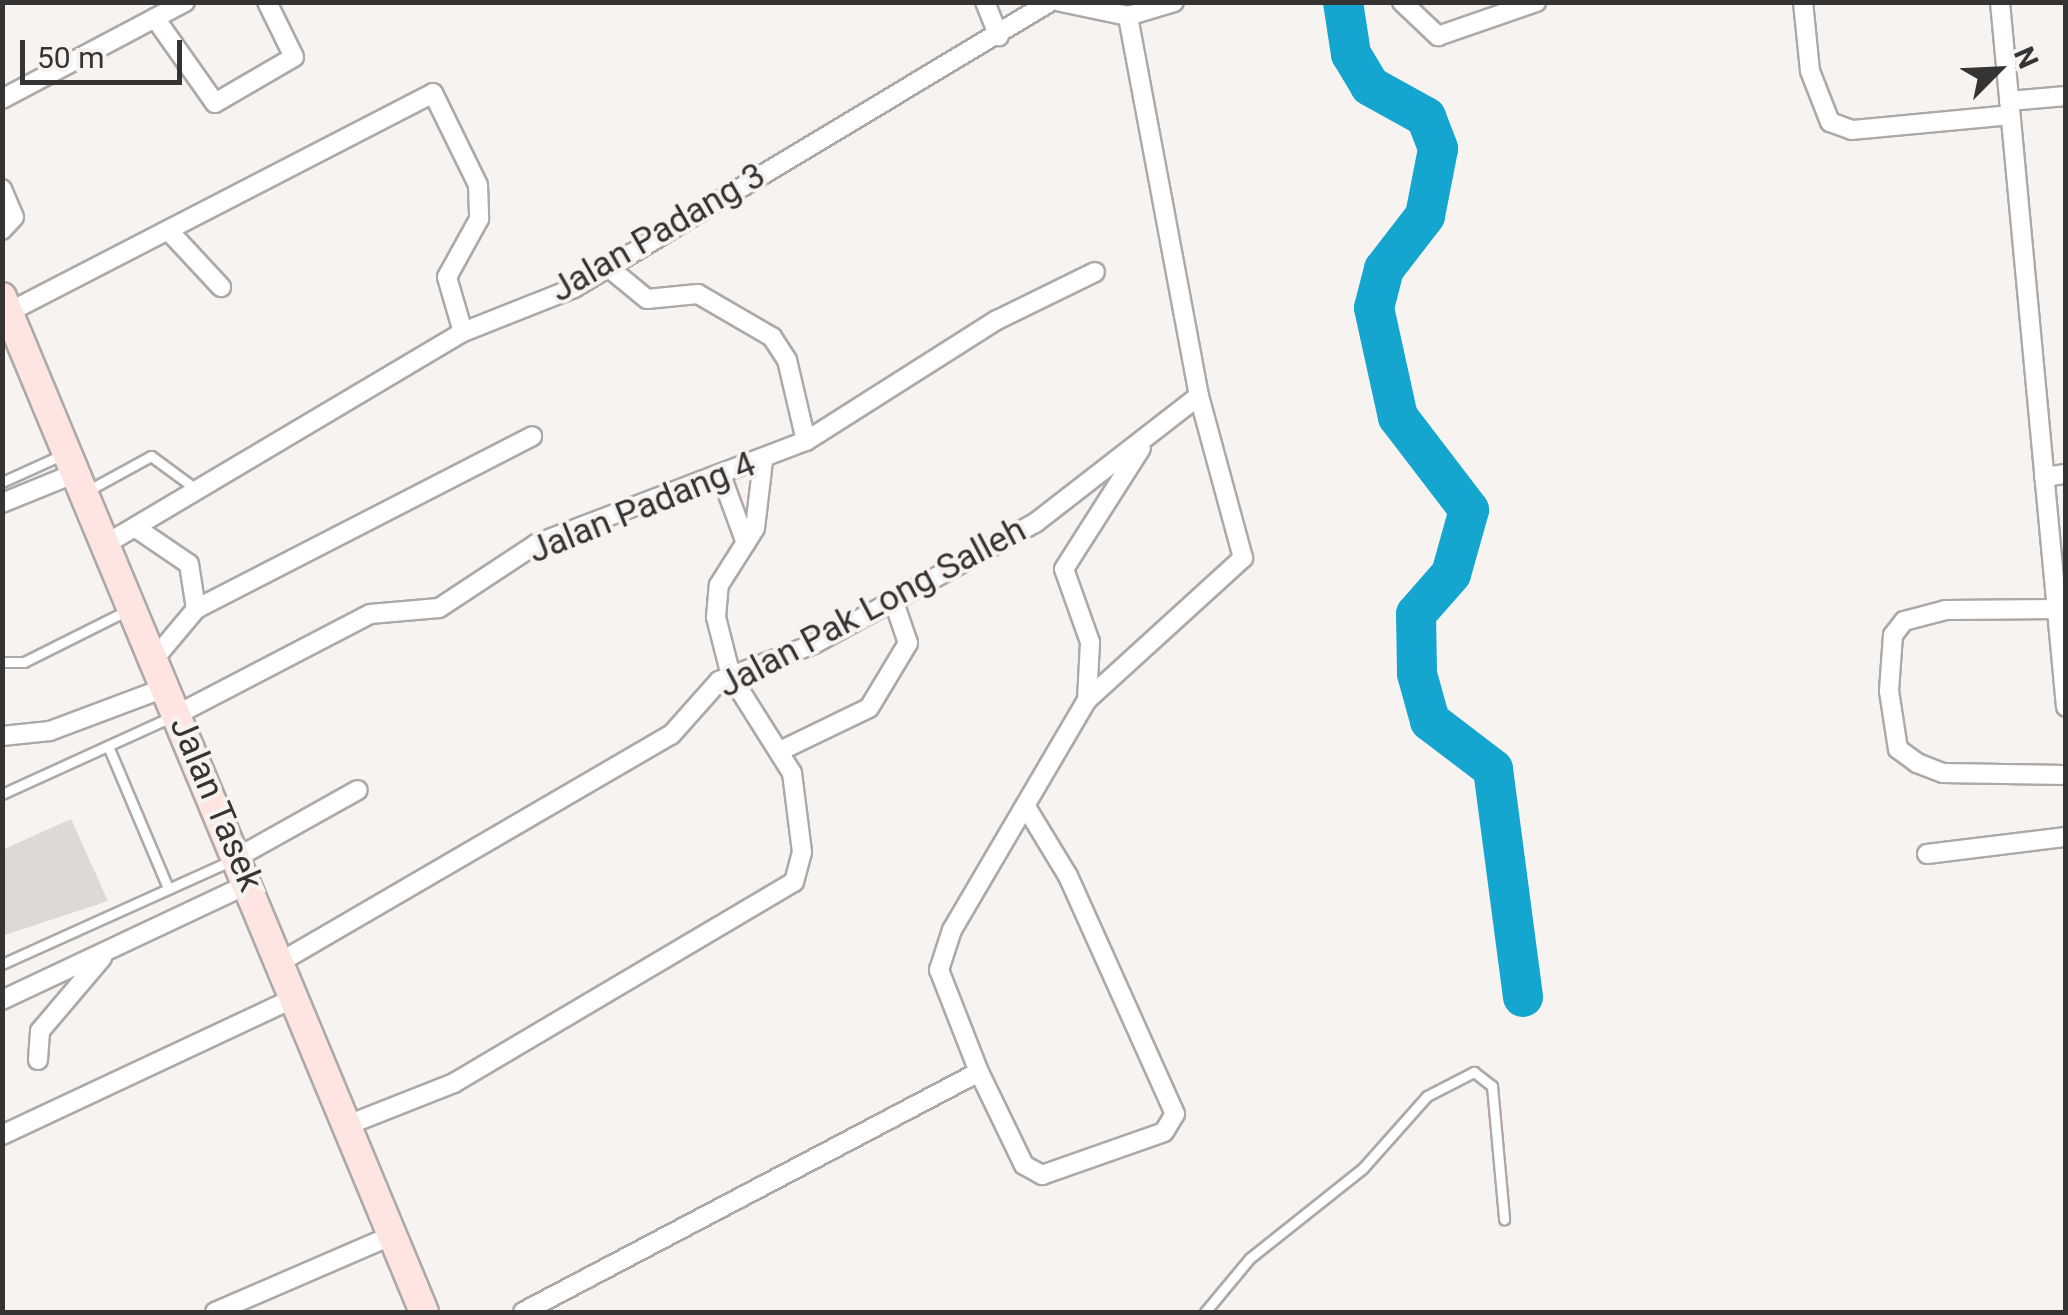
<!DOCTYPE html>
<style>
body{margin:0}
#map{position:relative;width:2068px;height:1315px;overflow:hidden;background:#f6f3f1;font-family:Roboto,sans-serif}
div>[style]{position:absolute}
.river>*{height:40px;margin:-20px;padding:0 20px;transform-origin:20px;border-radius:20px;background:#15a6d0}
.building>*{inset:0;background:#dcd9d7}
.roads{filter:drop-shadow(2px 0 #aca9a7) drop-shadow(-2px 0 #aca9a7) drop-shadow(0 2px #aca9a7) drop-shadow(0 -2px #aca9a7)}
.lane>*{height:9px;margin:-4.5px;padding:0 4.5px;transform-origin:4.5px;border-radius:4.5px;background:#fff}
.street>*{height:18px;margin:-9px;padding:0 9px;transform-origin:9px;border-radius:9px;background:#fff}
.secondary>*{height:28px;margin:-14px;padding:0 14px;transform-origin:14px;border-radius:14px;background:#fee5e2}
span{translate:-50% -50%;white-space:nowrap;text-align:center;line-height:1.15;-webkit-text-stroke:8px #f6f3f1;paint-order:stroke}
.street-label{font-size:35px;color:#353433}
.frame{position:absolute;inset:0;border:5px solid #353433;pointer-events:none}
.north{position:absolute;left:1948px;top:20px;width:100px;height:100px;-webkit-text-stroke:8px #f6f3f1;paint-order:stroke;rotate:66deg;font-size:28px;font-weight:700;line-height:40px;text-align:center;color:#353433}
.north::after{content:'';display:block;margin:auto;width:35px;height:45px;background:#353433;clip-path:polygon(50% 0,100% 100%,50% 72%,0 100%)}
.scale{position:absolute;left:20px;top:40px;width:162px;height:45px;box-sizing:border-box;border:5px solid #353433;border-top:0;padding-left:12px;font-size:30px;line-height:35px;white-space:nowrap;color:#353433;-webkit-text-stroke:8px #f6f3f1;paint-order:stroke}
</style>
<div id="map">
<div class="river">
<i style="left:1343px;top:2px;width:53px;rotate:81.3deg"></i>
<i style="left:1351px;top:54px;width:37px;rotate:59deg"></i>
<i style="left:1370px;top:86px;width:64px;rotate:29deg"></i>
<i style="left:1426px;top:117px;width:34px;rotate:69deg"></i>
<i style="left:1438px;top:149px;width:68px;rotate:101deg"></i>
<i style="left:1425px;top:216px;width:67px;rotate:127.7deg"></i>
<i style="left:1384px;top:269px;width:40px;rotate:104.4deg"></i>
<i style="left:1374px;top:308px;width:112px;rotate:77.6deg"></i>
<i style="left:1398px;top:417px;width:117px;rotate:52.6deg"></i>
<i style="left:1469px;top:510px;width:66px;rotate:105.7deg"></i>
<i style="left:1451px;top:574px;width:53px;rotate:131.2deg"></i>
<i style="left:1416px;top:614px;width:60px;rotate:89deg"></i>
<i style="left:1417px;top:674px;width:49px;rotate:74.5deg"></i>
<i style="left:1430px;top:721px;width:79px;rotate:37.3deg"></i>
<i style="left:1493px;top:769px;width:230px;rotate:82.5deg"></i>
</div>
<div class="building">
<i style="clip-path:polygon(71px 819px,108px 901px,2px 936px,2px 850px)"></i>
</div>
<div class="roads">
<div class="lane">
<i style="left:2px;top:482px;width:68px;rotate:-24.3deg"></i>
<i style="left:87px;top:491px;width:73px;rotate:-28.7deg"></i>
<i style="left:151px;top:456px;width:56px;rotate:36.3deg"></i>
<i style="left:2px;top:662px;width:22px"></i>
<i style="left:24px;top:662px;width:114px;rotate:-26.6deg"></i>
<i style="left:108px;top:746px;width:154px;rotate:67.1deg"></i>
<i style="left:2px;top:794px;width:186px;rotate:-24.5deg"></i>
<i style="left:2px;top:964px;width:252px;rotate:-24.3deg"></i>
<i style="left:1205px;top:1312px;width:70px;rotate:-50.2deg"></i>
<i style="left:1250px;top:1258px;width:144px;rotate:-38.5deg"></i>
<i style="left:1363px;top:1168px;width:96px;rotate:-48.4deg"></i>
<i style="left:1427px;top:1096px;width:53px;rotate:-27.1deg"></i>
<i style="left:1474px;top:1072px;width:23px;rotate:38deg"></i>
<i style="left:1492px;top:1086px;width:134px;rotate:84.8deg"></i>
</div>
<div class="street">
<i style="left:985px;top:2px;width:37px;rotate:68deg"></i>
<i style="left:1061px;top:2px;width:68px;rotate:11.8deg"></i>
<i style="left:1128px;top:16px;width:48px;rotate:-16.9deg"></i>
<i style="left:1402px;top:2px;width:50px;rotate:43.4deg"></i>
<i style="left:1438px;top:36px;width:104px;rotate:-19.1deg"></i>
<i style="left:1803px;top:2px;width:69px;rotate:84.2deg"></i>
<i style="left:1810px;top:71px;width:55px;rotate:68.6deg"></i>
<i style="left:1830px;top:122px;width:23px;rotate:20deg"></i>
<i style="left:1852px;top:130px;width:159px;rotate:-5.4deg"></i>
<i style="left:2000px;top:2px;width:708px;rotate:84.65deg"></i>
<i style="left:155px;top:18px;width:104px;rotate:54.8deg"></i>
<i style="left:215px;top:103px;width:91px;rotate:-30.2deg"></i>
<i style="left:294px;top:57px;width:61px;rotate:-116.1deg"></i>
<i style="left:2px;top:99px;width:207px;rotate:-27.9deg"></i>
<i style="left:2009px;top:101px;width:57px;rotate:-5deg"></i>
<i style="left:2px;top:189px;width:30px;rotate:67deg"></i>
<i style="left:14px;top:217px;width:18px;rotate:133deg"></i>
<i style="left:168px;top:230px;width:78px;rotate:47.1deg"></i>
<i style="left:608px;top:267px;width:50px;rotate:39.4deg"></i>
<i style="left:647px;top:299px;width:51px;rotate:-5.6deg"></i>
<i style="left:698px;top:294px;width:86px;rotate:30.2deg"></i>
<i style="left:772px;top:337px;width:27px;rotate:57deg"></i>
<i style="left:787px;top:360px;width:83px;rotate:76.8deg"></i>
<i style="left:9px;top:312px;width:477px;rotate:-27.3deg"></i>
<i style="left:433px;top:93px;width:102px;rotate:63.9deg"></i>
<i style="left:478px;top:185px;width:34px;rotate:88deg"></i>
<i style="left:479px;top:219px;width:66px;rotate:118.9deg"></i>
<i style="left:447px;top:277px;width:57px;rotate:73.8deg"></i>
<i style="left:721px;top:475px;width:72px;rotate:69.8deg"></i>
<i style="left:2044px;top:477px;width:22px;rotate:-8deg"></i>
<i style="left:2px;top:503px;width:80px;rotate:-22.1deg"></i>
<i style="left:136px;top:528px;width:64px;rotate:34.2deg"></i>
<i style="left:189px;top:564px;width:46px;rotate:81.2deg"></i>
<i style="left:106px;top:544px;width:415px;rotate:-30.7deg"></i>
<i style="left:463px;top:332px;width:119px;rotate:-21.6deg"></i>
<i style="left:574px;top:288px;width:555px;rotate:-31deg"></i>
<i style="left:2056px;top:609px;width:110px;rotate:179.5deg"></i>
<i style="left:1946px;top:610px;width:43px;rotate:165.3deg"></i>
<i style="left:1904px;top:621px;width:18px;rotate:128deg"></i>
<i style="left:1893px;top:635px;width:56px;rotate:94.1deg"></i>
<i style="left:1889px;top:691px;width:59px;rotate:81.2deg"></i>
<i style="left:1898px;top:749px;width:24px;rotate:36deg"></i>
<i style="left:1917px;top:763px;width:28px;rotate:21deg"></i>
<i style="left:1943px;top:773px;width:123px;rotate:0.9deg"></i>
<i style="left:155px;top:658px;width:64px;rotate:-50.1deg"></i>
<i style="left:196px;top:609px;width:378px;rotate:-27.2deg"></i>
<i style="left:1087px;top:700px;width:58px;rotate:-87deg"></i>
<i style="left:1090px;top:642px;width:77px;rotate:-109.6deg"></i>
<i style="left:1064px;top:569px;width:143px;rotate:-57.5deg"></i>
<i style="left:178px;top:714px;width:216px;rotate:-27.5deg"></i>
<i style="left:370px;top:614px;width:69px;rotate:-5deg"></i>
<i style="left:439px;top:608px;width:116px;rotate:-33.4deg"></i>
<i style="left:536px;top:544px;width:289px;rotate:-20.9deg"></i>
<i style="left:806px;top:441px;width:226px;rotate:-32.4deg"></i>
<i style="left:997px;top:320px;width:109px;rotate:-26.1deg"></i>
<i style="left:2px;top:736px;width:48px;rotate:-5.9deg"></i>
<i style="left:50px;top:731px;width:125px;rotate:-20.6deg"></i>
<i style="left:784px;top:749px;width:94px;rotate:-25.8deg"></i>
<i style="left:869px;top:708px;width:76px;rotate:-59deg"></i>
<i style="left:908px;top:643px;width:43px;rotate:-108.9deg"></i>
<i style="left:1927px;top:854px;width:140px;rotate:-7deg"></i>
<i style="left:238px;top:857px;width:137px;rotate:-29.2deg"></i>
<i style="left:282px;top:961px;width:450px;rotate:-30.2deg"></i>
<i style="left:671px;top:735px;width:72px;rotate:-48.4deg"></i>
<i style="left:719px;top:681px;width:102px;rotate:-21.3deg"></i>
<i style="left:814px;top:644px;width:252px;rotate:-28.7deg"></i>
<i style="left:1035px;top:523px;width:207px;rotate:-37.8deg"></i>
<i style="left:2px;top:1000px;width:273px;rotate:-25.2deg"></i>
<i style="left:38px;top:1060px;width:29px;rotate:-86deg"></i>
<i style="left:40px;top:1031px;width:96px;rotate:-49.7deg"></i>
<i style="left:979px;top:1072px;width:103px;rotate:64.2deg"></i>
<i style="left:1024px;top:1165px;width:21px;rotate:29deg"></i>
<i style="left:1042px;top:1175px;width:129px;rotate:-19.4deg"></i>
<i style="left:1164px;top:1132px;width:21px;rotate:-59deg"></i>
<i style="left:1175px;top:1114px;width:261px;rotate:-114.2deg"></i>
<i style="left:1068px;top:876px;width:81px;rotate:-121.3deg"></i>
<i style="left:350px;top:1124px;width:112px;rotate:-21.5deg"></i>
<i style="left:454px;top:1083px;width:395px;rotate:-30.6deg"></i>
<i style="left:794px;top:882px;width:31px;rotate:-75deg"></i>
<i style="left:802px;top:852px;width:80px;rotate:-97.2deg"></i>
<i style="left:792px;top:773px;width:115px;rotate:-122.2deg"></i>
<i style="left:731px;top:676px;width:61px;rotate:-104.3deg"></i>
<i style="left:716px;top:617px;width:32px;rotate:-85deg"></i>
<i style="left:719px;top:585px;width:67px;rotate:-57.7deg"></i>
<i style="left:755px;top:528px;width:67px;rotate:-83.2deg"></i>
<i style="left:2px;top:1135px;width:326px;rotate:-25.1deg"></i>
<i style="left:215px;top:1312px;width:194px;rotate:-23.4deg"></i>
<i style="left:523px;top:1312px;width:515px;rotate:-27.76deg"></i>
<i style="left:979px;top:1072px;width:110px;rotate:-111.4deg"></i>
<i style="left:939px;top:970px;width:42px;rotate:-72deg"></i>
<i style="left:952px;top:930px;width:267px;rotate:-59.6deg"></i>
<i style="left:1087px;top:700px;width:211px;rotate:-42.3deg"></i>
<i style="left:1243px;top:558px;width:168px;rotate:-105.2deg"></i>
<i style="left:1199px;top:396px;width:387px;rotate:-100.6deg"></i>
</div>
<div class="secondary">
<i style="left:2px;top:297px;width:1099px;rotate:67.42deg"></i>
</div>
</div>
<div class="street-label">
<span style="left:658px;top:233px;rotate:-30deg">Jalan Padang 3</span>
<span style="left:642px;top:508px;rotate:-22deg">Jalan Padang 4</span>
<span style="left:872px;top:608px;rotate:-28deg">Jalan Pak Long Salleh</span>
<span style="left:216px;top:804px;rotate:67deg">Jalan Tasek</span>
</div>
<div class="frame"></div>
<div class="north">N</div>
<div class="scale">50 m</div>
</div>
